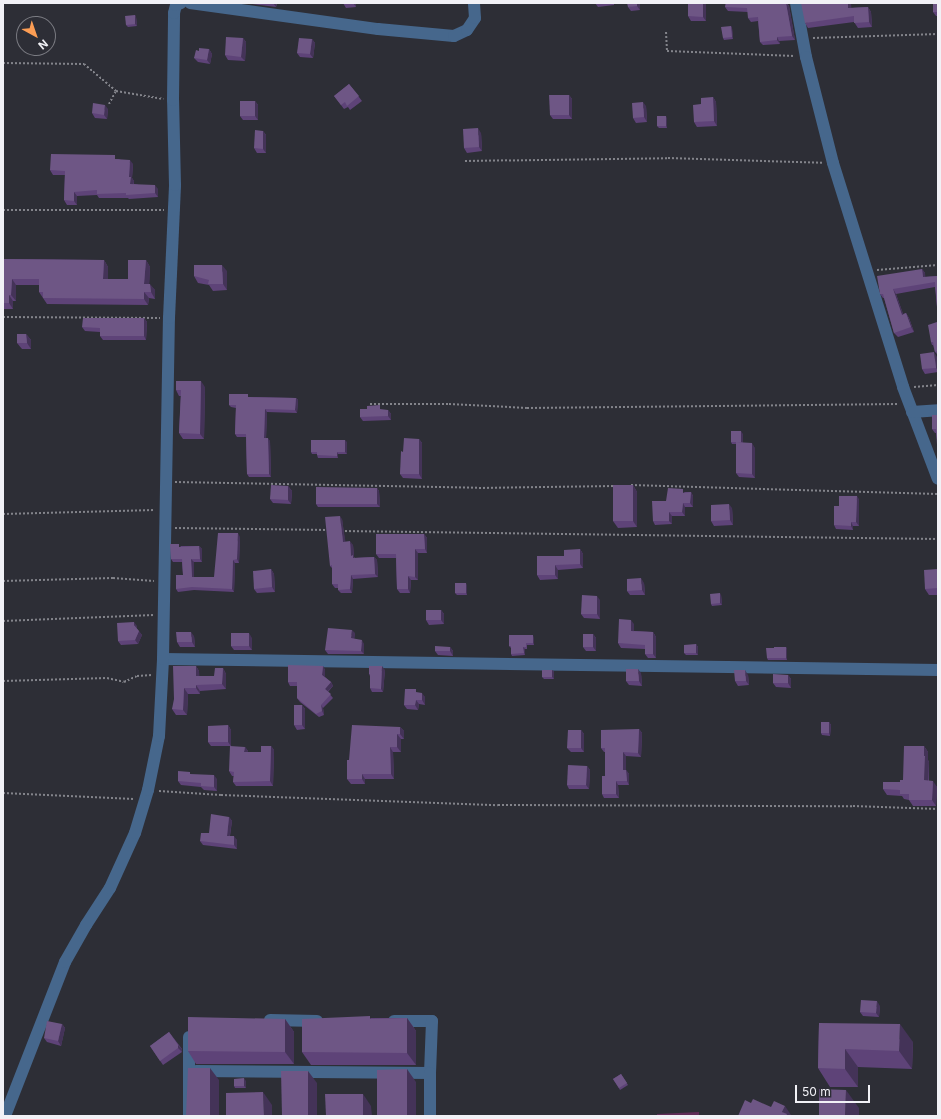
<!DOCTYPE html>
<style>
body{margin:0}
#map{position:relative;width:941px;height:1119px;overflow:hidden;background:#2d2e36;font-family:Inter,sans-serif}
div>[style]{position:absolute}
.green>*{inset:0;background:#602c58}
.path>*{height:2px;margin-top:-1px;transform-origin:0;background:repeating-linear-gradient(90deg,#83848b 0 2px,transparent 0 4px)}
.minor>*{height:12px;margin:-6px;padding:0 6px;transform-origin:6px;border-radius:6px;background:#46678c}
.wall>*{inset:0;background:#5e4378}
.shaded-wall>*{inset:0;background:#443358}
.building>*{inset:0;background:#6e5685}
span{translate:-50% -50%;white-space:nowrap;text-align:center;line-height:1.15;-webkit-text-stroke:3px #2d2e36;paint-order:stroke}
.frame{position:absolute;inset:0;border:4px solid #f1f1f6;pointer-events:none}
.north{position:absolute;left:16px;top:16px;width:40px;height:40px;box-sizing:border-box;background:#2d2e36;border:1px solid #7b7c83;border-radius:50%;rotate:140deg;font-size:11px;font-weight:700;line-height:16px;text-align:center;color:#f1f1f6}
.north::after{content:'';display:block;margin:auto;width:14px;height:18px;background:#fc9d54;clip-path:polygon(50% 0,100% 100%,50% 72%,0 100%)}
.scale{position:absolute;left:795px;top:1085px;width:75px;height:18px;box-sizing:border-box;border:2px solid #f1f1f6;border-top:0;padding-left:5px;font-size:12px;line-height:14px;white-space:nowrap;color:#f1f1f6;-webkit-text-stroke:3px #2d2e36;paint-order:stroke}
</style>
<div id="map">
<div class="green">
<i style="clip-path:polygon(699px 1112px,699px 1116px,657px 1116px,657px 1114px)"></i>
</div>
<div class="path">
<i style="left:666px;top:32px;width:19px;rotate:87deg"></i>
<i style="left:667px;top:51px;width:128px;rotate:2.2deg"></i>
<i style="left:813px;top:38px;width:125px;rotate:-1.8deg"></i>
<i style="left:3px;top:63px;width:81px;rotate:0.7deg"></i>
<i style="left:84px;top:64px;width:42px;rotate:40.2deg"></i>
<i style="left:116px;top:91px;width:48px;rotate:9.7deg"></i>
<i style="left:109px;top:104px;width:15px;rotate:-62deg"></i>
<i style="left:465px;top:161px;width:203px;rotate:-0.8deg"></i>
<i style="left:668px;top:158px;width:155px;rotate:1.8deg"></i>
<i style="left:3px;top:210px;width:161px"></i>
<i style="left:877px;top:270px;width:61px;rotate:-4.7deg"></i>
<i style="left:3px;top:317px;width:157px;rotate:0.4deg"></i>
<i style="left:914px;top:387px;width:24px;rotate:-5deg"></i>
<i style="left:370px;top:404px;width:79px"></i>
<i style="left:449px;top:404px;width:78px;rotate:2.9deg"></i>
<i style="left:527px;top:408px;width:372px;rotate:-0.6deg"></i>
<i style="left:175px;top:482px;width:304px;rotate:1.1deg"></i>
<i style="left:479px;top:488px;width:136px;rotate:-0.8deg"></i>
<i style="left:631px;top:485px;width:307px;rotate:1.7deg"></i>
<i style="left:3px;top:514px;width:152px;rotate:-1.5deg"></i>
<i style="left:175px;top:528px;width:154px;rotate:0.7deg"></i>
<i style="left:341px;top:531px;width:597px;rotate:0.77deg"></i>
<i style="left:3px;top:581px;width:110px;rotate:-1.6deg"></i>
<i style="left:113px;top:578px;width:41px;rotate:4.2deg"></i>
<i style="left:3px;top:621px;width:151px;rotate:-2.3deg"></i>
<i style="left:3px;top:681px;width:104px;rotate:-1.7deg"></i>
<i style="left:107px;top:678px;width:17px;rotate:13deg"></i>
<i style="left:124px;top:682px;width:14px;rotate:-25deg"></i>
<i style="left:137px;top:676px;width:15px;rotate:-4deg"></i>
<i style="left:159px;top:791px;width:62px;rotate:3.7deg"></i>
<i style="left:221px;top:795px;width:277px;rotate:2.1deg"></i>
<i style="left:498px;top:805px;width:355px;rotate:0.2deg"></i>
<i style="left:853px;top:806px;width:85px;rotate:2deg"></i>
<i style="left:3px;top:793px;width:131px;rotate:2.6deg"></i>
</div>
<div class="minor">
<i style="left:190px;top:3px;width:190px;rotate:7.9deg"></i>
<i style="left:378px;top:29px;width:76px;rotate:5.3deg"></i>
<i style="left:454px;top:36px;width:14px;rotate:-25deg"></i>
<i style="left:467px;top:30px;width:14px;rotate:-56deg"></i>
<i style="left:475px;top:18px;width:15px;rotate:-94deg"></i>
<i style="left:796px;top:3px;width:55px;rotate:79.5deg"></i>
<i style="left:806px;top:57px;width:109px;rotate:75.7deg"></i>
<i style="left:833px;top:163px;width:235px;rotate:72.6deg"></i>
<i style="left:903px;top:387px;width:98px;rotate:69.2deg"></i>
<i style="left:912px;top:412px;width:26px;rotate:-4deg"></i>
<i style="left:163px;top:659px;width:775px;rotate:0.81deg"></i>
<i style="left:270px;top:1020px;width:47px;rotate:1.2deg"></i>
<i style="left:394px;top:1021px;width:38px"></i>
<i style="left:432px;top:1021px;width:52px;rotate:92.2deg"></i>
<i style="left:189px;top:1037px;width:79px;rotate:90deg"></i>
<i style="left:196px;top:1071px;width:234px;rotate:0.5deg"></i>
<i style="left:430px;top:1073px;width:43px;rotate:90deg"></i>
<i style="left:5px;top:1116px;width:165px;rotate:-68.7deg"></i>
<i style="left:65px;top:962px;width:43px;rotate:-60.4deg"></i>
<i style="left:86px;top:925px;width:44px;rotate:-57deg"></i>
<i style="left:110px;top:888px;width:60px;rotate:-65.6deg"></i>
<i style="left:135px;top:833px;width:45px;rotate:-73.2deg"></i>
<i style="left:148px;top:790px;width:55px;rotate:-78.5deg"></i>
<i style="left:159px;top:736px;width:77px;rotate:-87deg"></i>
<i style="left:163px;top:659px;width:341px;rotate:-89deg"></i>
<i style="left:169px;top:318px;width:133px;rotate:-87.4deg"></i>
<i style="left:175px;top:185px;width:85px;rotate:-91.3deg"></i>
<i style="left:173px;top:100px;width:87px;rotate:-89.3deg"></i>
<i style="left:174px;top:13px;width:8px;rotate:-76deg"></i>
<i style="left:176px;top:5px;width:5px;rotate:-22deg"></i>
</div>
<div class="wall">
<i style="clip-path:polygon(245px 3px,277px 3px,277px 4px,276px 7px)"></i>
<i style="clip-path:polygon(343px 3px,356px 3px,356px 7px,346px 8px)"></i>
<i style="clip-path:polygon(595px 3px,614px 3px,614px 5px,598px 7px)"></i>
<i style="clip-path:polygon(640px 3px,640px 10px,631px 11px,628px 7px)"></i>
<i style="clip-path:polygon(706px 3px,706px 21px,691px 21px,688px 16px)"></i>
<i style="clip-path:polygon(726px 3px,787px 3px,789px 6px,795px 40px,779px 41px,780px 44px,763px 45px,760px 42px,758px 21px,751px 22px,748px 18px,748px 12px,728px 11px,725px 7px)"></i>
<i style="clip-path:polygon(938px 3px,938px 16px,936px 16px,933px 12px)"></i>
<i style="clip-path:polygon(868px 7px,871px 12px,872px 27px,858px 28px,854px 22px,808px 28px,805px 23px,852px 8px)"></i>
<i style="clip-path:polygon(135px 15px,136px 17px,137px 26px,128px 27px,126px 25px)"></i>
<i style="clip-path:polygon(731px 26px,732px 28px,733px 39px,724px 40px,723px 38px)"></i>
<i style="clip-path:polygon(243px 38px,246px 42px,245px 61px,228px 60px,225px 55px)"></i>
<i style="clip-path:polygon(312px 39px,315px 43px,313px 58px,300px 57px,297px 53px)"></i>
<i style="clip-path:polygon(209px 49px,212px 54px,210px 64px,198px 62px,194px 58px,199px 51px)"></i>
<i style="clip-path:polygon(349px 84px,362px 101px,350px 110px,348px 107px,344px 109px,334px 96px)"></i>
<i style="clip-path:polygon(569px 95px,572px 99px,572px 119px,553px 119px,550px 115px)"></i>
<i style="clip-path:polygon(713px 97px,716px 102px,717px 126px,697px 127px,694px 122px,701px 104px)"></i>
<i style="clip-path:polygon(255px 101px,258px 105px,258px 120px,243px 120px,240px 116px)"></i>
<i style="clip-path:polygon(646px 106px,647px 122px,636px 123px,633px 118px)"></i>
<i style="clip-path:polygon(108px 109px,107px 119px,95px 118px,92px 113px)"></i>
<i style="clip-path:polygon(667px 118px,667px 128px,659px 128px,657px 126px)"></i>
<i style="clip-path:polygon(263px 131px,266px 135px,266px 153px,257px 153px,254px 148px)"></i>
<i style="clip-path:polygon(481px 133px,482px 151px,467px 153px,464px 148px)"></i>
<i style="clip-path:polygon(118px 159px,133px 164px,132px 178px,134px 181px,134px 184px,158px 189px,158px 197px,129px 199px,128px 198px,99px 198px,97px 195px,77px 196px,77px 205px,67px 205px,64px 200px,65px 175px,53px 175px,50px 170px)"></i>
<i style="clip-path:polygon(3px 259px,104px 260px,108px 267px,108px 279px,128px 279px,146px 260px,150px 267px,149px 284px,155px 290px,155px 299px,149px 298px,148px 305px,47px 304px,39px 292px,39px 285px,16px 285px,16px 301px,13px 301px,13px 309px,3px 309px)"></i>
<i style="clip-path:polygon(922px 269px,925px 273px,925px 277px,938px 276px,938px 308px,937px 307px,935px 287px,896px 294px,903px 314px,906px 313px,909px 318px,914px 332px,898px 337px,894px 333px,884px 298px,883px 298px,880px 294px)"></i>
<i style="clip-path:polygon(227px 271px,227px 290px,213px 291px,209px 285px,198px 283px,194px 276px)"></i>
<i style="clip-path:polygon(144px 318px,147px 322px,146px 340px,103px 340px,100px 336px,100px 332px,85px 331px,82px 327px)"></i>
<i style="clip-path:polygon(938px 324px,938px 354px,937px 354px,935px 352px,933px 345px,932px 345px,931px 342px)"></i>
<i style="clip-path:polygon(26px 334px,31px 340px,31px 349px,22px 349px,17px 343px)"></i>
<i style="clip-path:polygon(937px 357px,938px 372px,925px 374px,922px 369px)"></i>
<i style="clip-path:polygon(205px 387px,204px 439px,183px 439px,179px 433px,181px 396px,179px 396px,176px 390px)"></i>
<i style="clip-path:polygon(250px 397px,296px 398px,298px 400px,297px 413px,267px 412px,266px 438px,270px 441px,271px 477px,249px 477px,247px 474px,246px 437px,237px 437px,235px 434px,236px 408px,231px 407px,229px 405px)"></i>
<i style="clip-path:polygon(382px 410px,388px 410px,391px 414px,391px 420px,363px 421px,360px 417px)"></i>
<i style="clip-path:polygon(938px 415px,938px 446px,936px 433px,935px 433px,932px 429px)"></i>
<i style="clip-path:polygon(743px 434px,743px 443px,755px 448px,755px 478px,739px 477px,736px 473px,736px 444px,732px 444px,731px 442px)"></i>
<i style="clip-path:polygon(419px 439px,422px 443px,422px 479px,403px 478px,400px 474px,403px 452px)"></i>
<i style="clip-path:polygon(347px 442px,347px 454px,338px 454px,338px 458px,318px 458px,317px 455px,317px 454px,312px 454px,311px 452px)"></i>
<i style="clip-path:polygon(633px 485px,637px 492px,637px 527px,618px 528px,613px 521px)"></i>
<i style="clip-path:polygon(288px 486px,292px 491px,291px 504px,273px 503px,270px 499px)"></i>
<i style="clip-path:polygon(377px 488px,379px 491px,380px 507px,318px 507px,316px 504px)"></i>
<i style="clip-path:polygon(685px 492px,691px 492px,693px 496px,693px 507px,685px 507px,685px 516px,672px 516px,672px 524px,655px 525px,653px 521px,666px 501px)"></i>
<i style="clip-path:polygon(859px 499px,859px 526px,853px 526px,853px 530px,836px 529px,834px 525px,839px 506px)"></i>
<i style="clip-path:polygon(732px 508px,733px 525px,714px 526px,711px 521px)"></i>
<i style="clip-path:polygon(342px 519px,345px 542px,353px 545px,354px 557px,355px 558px,374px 557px,377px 560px,378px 577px,353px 579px,352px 593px,341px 593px,338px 590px,338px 588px,335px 588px,332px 584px,332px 568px,330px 566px)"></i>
<i style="clip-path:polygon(424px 534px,427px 538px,427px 553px,418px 553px,418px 580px,411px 580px,410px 593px,400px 593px,397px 589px,396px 558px,379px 558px,376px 554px)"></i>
<i style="clip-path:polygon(240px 537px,239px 563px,235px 563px,234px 592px,194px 590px,178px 592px,176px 589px,183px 575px,182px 562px,173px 562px,171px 559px,181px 546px,199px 546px,202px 549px,202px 562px,194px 562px,194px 577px,214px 577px)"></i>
<i style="clip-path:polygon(580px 549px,583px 554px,583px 568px,558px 570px,558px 579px,540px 580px,537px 575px,564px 556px)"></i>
<i style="clip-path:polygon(271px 569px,274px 574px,275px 592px,257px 593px,254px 589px)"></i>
<i style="clip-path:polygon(938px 569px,938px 595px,929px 595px,925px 589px)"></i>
<i style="clip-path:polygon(644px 583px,645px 595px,630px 595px,627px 591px)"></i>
<i style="clip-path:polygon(467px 585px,467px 595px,457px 595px,455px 593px)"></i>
<i style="clip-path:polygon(721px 595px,722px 605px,712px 606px,711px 604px)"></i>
<i style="clip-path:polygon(600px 600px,600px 619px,584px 618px,581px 614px)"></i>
<i style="clip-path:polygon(441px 610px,444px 614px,444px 624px,429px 625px,426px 620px)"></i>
<i style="clip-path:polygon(634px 624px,634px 631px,653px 632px,656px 637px,656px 658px,648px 658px,645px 654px,645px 649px,621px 648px,618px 643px)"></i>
<i style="clip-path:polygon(137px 626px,137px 629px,142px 635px,138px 644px,121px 645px,118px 641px)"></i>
<i style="clip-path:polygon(355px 633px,354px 639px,364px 644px,364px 654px,328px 654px,325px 650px)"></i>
<i style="clip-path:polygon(593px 634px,596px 638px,596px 651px,586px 651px,583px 647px)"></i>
<i style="clip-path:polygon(194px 636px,195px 647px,180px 647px,177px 642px)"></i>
<i style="clip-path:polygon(252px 638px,252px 650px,234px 650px,231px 646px)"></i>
<i style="clip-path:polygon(534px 638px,534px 645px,527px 645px,527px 649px,525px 649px,525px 655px,512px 656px,511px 654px,511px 648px,509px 646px)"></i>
<i style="clip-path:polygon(696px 644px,698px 647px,698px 655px,686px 655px,684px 653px)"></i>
<i style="clip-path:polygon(450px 647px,453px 651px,453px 656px,438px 655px,435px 651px)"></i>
<i style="clip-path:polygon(786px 647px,787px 649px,787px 660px,768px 660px,767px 658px,774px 648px)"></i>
<i style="clip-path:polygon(196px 666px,199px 671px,199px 676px,214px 676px,223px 668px,226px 674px,226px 689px,200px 691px,200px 694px,188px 694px,187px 715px,176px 715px,172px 709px)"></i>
<i style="clip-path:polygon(323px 666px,325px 670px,325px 677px,331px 682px,333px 686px,328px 692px,333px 698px,323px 708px,324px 715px,319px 717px,300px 702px,297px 698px,297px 686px,290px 686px,288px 682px)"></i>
<i style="clip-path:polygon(385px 670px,383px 692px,372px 692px,370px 688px,370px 676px,369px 674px)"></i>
<i style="clip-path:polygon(552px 670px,554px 672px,554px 679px,544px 679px,542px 677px)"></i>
<i style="clip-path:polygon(641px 673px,642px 686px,629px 685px,626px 681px)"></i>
<i style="clip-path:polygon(748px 675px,749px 685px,738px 686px,735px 681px)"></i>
<i style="clip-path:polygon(788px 675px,791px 679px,791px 688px,776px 687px,773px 683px)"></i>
<i style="clip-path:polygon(418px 693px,425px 697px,425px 705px,419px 704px,418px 710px,407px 709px,404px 705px)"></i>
<i style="clip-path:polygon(302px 705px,305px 709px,305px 729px,297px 730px,294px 725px)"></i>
<i style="clip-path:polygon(829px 722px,831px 725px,830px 736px,822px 735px,821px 733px)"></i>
<i style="clip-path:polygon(228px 725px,231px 730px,231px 746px,211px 746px,208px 742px)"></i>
<i style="clip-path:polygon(400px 727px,404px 731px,404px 739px,401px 739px,401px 752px,393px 752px,394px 779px,365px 779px,365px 784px,351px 784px,347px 779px,349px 760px)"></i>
<i style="clip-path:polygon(639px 729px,642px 733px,641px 757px,626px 756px,626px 770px,629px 774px,629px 785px,618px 785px,619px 798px,604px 798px,602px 794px,605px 776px,605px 752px,604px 752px,601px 748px)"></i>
<i style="clip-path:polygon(581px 730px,584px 734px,584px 752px,571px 752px,567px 748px)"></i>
<i style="clip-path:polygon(271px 746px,274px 750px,273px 786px,236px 786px,233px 782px,234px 776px,232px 776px,229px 771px,245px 747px,248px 751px,247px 752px,261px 752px)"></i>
<i style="clip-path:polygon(924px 746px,928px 752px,928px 760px,929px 762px,929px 781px,937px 787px,936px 806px,913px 806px,909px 800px,904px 799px,902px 796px,887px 795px,883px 789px,900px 782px,903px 780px)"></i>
<i style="clip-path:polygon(587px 766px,590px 770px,589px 789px,569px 789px,567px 785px)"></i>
<i style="clip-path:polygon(217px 779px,217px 791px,204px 790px,201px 787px,181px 785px,178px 781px)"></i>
<i style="clip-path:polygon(229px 817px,232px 821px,230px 836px,237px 840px,237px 849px,203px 845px,200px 841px)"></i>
<i style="clip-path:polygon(880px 1006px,879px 1017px,863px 1016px,860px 1012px)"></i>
<i style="clip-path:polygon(371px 1018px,407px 1018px,416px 1031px,416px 1065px,311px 1065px,302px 1052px)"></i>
<i style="clip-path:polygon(285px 1019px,294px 1032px,294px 1064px,196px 1064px,188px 1051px)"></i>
<i style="clip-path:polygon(819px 1023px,913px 1042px,912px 1069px,858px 1067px,858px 1087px,830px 1087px,818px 1068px)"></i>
<i style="clip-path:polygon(62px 1024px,65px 1028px,61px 1046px,47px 1042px,44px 1038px)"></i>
<i style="clip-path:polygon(169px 1032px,182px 1049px,182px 1052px,163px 1065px,150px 1046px)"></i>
<i style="clip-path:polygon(621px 1074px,628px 1085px,620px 1090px,613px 1079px)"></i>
<i style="clip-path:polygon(246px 1081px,246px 1088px,235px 1088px,234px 1086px)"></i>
</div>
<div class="shaded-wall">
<i style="clip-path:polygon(273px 3px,277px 3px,276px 7px)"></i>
<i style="clip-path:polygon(353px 3px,356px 3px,356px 7px)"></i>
<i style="clip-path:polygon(637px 3px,640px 3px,640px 10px,637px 6px)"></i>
<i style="clip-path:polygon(703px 3px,706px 3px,706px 21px,703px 17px)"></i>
<i style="clip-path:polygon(786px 3px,789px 6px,795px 40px,792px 36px)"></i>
<i style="clip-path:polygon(848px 3px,851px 3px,852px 14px,848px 8px)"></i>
<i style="clip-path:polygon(868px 7px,871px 12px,872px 27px,869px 22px)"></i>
<i style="clip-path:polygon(135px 15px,136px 17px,137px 26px,135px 24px)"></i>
<i style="clip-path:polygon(731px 26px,732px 28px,733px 39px,732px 37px)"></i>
<i style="clip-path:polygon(777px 37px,779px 41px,780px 44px,777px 40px)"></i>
<i style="clip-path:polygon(243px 38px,246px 42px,245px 61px,241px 57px)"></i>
<i style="clip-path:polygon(312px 39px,315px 43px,313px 58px,310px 54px)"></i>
<i style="clip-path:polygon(209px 49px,212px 54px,210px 64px,207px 60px)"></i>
<i style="clip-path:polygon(569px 95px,572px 99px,572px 119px,569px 115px)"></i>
<i style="clip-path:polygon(713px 97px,716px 102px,717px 126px,714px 121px)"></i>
<i style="clip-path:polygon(255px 101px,258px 105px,258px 120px,255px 116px)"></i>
<i style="clip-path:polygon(643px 102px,646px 106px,647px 122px,644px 117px)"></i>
<i style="clip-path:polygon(105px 105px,108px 109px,107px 119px,104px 115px)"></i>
<i style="clip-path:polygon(666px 116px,667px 118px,667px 128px,666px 126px)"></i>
<i style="clip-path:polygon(478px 128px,481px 133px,482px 151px,479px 147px)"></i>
<i style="clip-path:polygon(263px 131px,266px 135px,266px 153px,263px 149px)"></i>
<i style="clip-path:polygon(130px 160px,133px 164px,132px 178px,134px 181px,133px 188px,130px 184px,129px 177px)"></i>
<i style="clip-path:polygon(155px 185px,158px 189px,158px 197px,155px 193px)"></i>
<i style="clip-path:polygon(74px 192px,77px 196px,77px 205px,74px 201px)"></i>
<i style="clip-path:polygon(104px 260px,108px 267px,108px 285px,103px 279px)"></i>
<i style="clip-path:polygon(146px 260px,150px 267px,149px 291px,144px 284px)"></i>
<i style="clip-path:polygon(222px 265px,227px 271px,227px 290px,223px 284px)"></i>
<i style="clip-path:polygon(922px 269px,925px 273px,926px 281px,923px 277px)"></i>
<i style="clip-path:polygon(12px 279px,16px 285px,16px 301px,11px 295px)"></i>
<i style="clip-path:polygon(150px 284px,155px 290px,155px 299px,151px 292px)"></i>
<i style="clip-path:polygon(893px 289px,896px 294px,905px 319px,902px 315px)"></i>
<i style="clip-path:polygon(144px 292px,149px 298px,148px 305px,144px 299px)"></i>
<i style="clip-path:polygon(9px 295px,13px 301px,13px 309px,9px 303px)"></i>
<i style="clip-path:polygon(906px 313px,909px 318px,914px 332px,911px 327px)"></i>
<i style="clip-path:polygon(144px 318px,147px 322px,146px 340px,144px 336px)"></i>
<i style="clip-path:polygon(26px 334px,31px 340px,31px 349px,27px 343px)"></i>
<i style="clip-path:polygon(934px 352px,937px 357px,938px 371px,936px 368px)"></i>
<i style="clip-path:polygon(201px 381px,205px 387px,204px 439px,200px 434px)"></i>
<i style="clip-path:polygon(296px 398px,298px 400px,297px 413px,295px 410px)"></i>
<i style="clip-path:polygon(265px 409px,267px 412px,266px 441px,264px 438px)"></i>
<i style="clip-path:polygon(388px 410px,391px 414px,391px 420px,388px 416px)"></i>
<i style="clip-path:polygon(741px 431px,743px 434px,743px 445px,741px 442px)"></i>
<i style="clip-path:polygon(268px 438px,270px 441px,271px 477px,269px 474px)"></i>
<i style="clip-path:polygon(419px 439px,422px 443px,422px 479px,419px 474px)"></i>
<i style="clip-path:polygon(345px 440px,347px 442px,347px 454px,345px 452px)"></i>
<i style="clip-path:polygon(752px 443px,755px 448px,755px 478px,752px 474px)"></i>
<i style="clip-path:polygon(337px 452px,338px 454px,338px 458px,337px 456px)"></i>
<i style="clip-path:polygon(633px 485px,637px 492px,637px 527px,633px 521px)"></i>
<i style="clip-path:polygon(288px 486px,292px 491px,291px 504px,288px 500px)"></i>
<i style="clip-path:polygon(377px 488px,379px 491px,380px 507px,377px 504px)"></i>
<i style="clip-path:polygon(691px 492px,693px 496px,693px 507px,690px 503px)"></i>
<i style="clip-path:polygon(857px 496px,859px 499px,859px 526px,856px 522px)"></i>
<i style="clip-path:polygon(683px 503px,685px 507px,685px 516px,682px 512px)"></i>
<i style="clip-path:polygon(729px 504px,732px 508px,733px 525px,730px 520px)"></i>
<i style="clip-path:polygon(669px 512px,672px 516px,672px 524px,669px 521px)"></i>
<i style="clip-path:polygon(340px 516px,342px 519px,346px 545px,343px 542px)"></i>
<i style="clip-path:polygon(851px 522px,853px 526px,853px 530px,851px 526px)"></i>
<i style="clip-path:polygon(238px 533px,240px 537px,239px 563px,237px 559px)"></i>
<i style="clip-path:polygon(424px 534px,427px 538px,427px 553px,425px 549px)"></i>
<i style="clip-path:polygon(350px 541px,353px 545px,354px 557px,355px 559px,356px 562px,351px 556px)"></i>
<i style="clip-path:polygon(199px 546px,202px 549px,202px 562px,200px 559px)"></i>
<i style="clip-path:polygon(415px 549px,418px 553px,418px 580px,415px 577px)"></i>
<i style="clip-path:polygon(580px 549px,583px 554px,583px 568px,580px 564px)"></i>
<i style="clip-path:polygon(374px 557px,377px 560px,378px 577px,375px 574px)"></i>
<i style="clip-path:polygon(191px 559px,194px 562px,194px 580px,192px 577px)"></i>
<i style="clip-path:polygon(233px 560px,235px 563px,234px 592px,232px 589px)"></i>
<i style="clip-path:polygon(555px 565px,558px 570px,558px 579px,555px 575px)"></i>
<i style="clip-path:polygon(271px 569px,274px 574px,275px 592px,272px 587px)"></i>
<i style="clip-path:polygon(351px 575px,353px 579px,352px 593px,350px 589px)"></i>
<i style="clip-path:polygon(408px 576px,411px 580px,410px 593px,408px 589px)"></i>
<i style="clip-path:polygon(641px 578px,644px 583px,645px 595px,642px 590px)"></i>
<i style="clip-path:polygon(466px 583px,467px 585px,467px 595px,466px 593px)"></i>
<i style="clip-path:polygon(720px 593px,721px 595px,722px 605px,720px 603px)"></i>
<i style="clip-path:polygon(597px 596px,600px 600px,600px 619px,597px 614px)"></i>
<i style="clip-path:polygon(441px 610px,444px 614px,444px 624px,441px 620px)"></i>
<i style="clip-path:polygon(631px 620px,634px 624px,634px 635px,631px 631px)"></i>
<i style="clip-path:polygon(134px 622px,137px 626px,137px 630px,134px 625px)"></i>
<i style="clip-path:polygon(352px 630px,355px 633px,354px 642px,351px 638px)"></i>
<i style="clip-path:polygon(139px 631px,142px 635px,138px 644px,135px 640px)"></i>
<i style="clip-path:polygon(191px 632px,194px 636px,195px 647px,192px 642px)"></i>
<i style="clip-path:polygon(653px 632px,656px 637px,656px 658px,653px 654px)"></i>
<i style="clip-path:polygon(249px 633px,252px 638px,252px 650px,249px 646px)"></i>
<i style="clip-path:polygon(593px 634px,596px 638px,596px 651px,593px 647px)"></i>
<i style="clip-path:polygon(533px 635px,534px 638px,534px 645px,533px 643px)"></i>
<i style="clip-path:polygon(362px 640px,364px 644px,364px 654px,361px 651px)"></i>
<i style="clip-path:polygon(696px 644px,698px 647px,698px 655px,696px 653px)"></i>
<i style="clip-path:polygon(450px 647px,453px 651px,453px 656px,450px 651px)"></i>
<i style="clip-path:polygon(523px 647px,525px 649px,525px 655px,524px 653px)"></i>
<i style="clip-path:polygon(786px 647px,787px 649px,787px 660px,786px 658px)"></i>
<i style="clip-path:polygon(196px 666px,199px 671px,200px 682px,196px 676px)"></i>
<i style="clip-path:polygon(323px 666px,325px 670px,325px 678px,322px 675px)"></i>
<i style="clip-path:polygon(382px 666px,385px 670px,383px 692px,381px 689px)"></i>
<i style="clip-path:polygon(223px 668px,226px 674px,226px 689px,222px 684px)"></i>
<i style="clip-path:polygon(638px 669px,641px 673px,642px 686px,639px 681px)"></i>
<i style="clip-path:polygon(552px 670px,554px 672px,554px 679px,552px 677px)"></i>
<i style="clip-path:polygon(745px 670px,748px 675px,749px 685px,746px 681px)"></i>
<i style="clip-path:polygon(788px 675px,791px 679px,791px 688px,788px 683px)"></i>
<i style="clip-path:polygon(331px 682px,333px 686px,327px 692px,325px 689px)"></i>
<i style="clip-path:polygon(196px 685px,200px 691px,200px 694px,196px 688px)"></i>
<i style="clip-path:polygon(184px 688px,188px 694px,187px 715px,183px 710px)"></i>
<i style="clip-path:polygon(422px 693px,425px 697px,425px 705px,422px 700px)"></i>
<i style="clip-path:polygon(416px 700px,419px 704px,418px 710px,415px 705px)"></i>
<i style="clip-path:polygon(302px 705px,305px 709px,305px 729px,302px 725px)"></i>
<i style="clip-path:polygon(321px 705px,323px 708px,324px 715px,322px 711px)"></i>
<i style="clip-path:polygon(829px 722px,831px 725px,830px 736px,829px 733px)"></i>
<i style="clip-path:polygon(228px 725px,231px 730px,231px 746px,228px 742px)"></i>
<i style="clip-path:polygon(400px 727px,404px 731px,404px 739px,400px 734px)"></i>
<i style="clip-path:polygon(639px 729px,642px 733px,641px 757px,638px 753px)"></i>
<i style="clip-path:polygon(581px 730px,584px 734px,584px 752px,581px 748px)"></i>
<i style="clip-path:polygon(397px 734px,401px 739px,401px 752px,397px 747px)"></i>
<i style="clip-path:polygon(271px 746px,274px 750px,273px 786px,270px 781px)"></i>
<i style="clip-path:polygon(924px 746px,928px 752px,928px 760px,929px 762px,928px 786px,924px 780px)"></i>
<i style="clip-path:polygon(245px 747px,248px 751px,247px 756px,244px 752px)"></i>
<i style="clip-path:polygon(390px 747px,393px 752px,394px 779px,391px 774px)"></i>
<i style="clip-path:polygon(623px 752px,626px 756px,626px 774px,623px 770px)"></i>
<i style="clip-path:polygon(587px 766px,590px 770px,589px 789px,586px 785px)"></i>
<i style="clip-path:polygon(626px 770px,629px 774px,629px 785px,627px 781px)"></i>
<i style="clip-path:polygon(362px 774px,365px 779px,365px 784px,362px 779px)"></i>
<i style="clip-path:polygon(214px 775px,217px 779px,217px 791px,214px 787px)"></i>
<i style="clip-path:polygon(616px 781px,618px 785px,619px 798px,616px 794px)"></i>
<i style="clip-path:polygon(933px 781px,937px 787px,936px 806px,932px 800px)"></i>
<i style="clip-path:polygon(229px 817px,232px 821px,229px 840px,227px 836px)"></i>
<i style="clip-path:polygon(234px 836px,237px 840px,237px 849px,234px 845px)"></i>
<i style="clip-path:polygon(877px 1001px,880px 1006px,879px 1017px,876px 1013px)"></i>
<i style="clip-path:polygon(407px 1018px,416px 1031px,416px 1065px,407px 1053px)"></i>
<i style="clip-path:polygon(285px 1019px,294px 1032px,294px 1064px,285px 1052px)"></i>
<i style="clip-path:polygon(62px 1024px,65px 1028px,61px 1046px,58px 1041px)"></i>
<i style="clip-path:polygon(900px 1024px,913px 1042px,912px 1069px,899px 1051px)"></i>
<i style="clip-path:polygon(178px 1045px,182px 1049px,182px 1052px,178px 1048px)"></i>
<i style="clip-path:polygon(845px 1049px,858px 1067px,858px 1087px,845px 1069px)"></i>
<i style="clip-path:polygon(210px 1068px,219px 1080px,219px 1116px,210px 1116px)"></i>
<i style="clip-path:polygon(407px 1069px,416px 1082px,416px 1116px,407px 1116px)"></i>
<i style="clip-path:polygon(308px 1071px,317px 1083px,317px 1116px,308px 1116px)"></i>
<i style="clip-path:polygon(244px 1078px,246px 1081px,246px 1088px,244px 1086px)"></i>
<i style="clip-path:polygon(846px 1090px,859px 1108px,859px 1116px,845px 1116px)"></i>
<i style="clip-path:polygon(263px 1092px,272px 1105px,272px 1116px,264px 1116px)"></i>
<i style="clip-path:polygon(363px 1094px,371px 1106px,372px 1116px,363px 1116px)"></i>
<i style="clip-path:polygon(785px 1106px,791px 1115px,790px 1116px,785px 1116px,782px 1112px)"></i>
</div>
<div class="building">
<i style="clip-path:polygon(627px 3px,637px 3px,637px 6px,628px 7px)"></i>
<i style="clip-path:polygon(688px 3px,703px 3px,703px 17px,688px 16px)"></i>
<i style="clip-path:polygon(726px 3px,786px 3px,792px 36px,777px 37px,777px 40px,760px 42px,758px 17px,748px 18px,747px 8px,725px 7px)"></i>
<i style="clip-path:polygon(801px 3px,848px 3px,848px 8px,868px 7px,869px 22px,854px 23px,854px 16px,805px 23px)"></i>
<i style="clip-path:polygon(933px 3px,938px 3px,938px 12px,933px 12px)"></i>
<i style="clip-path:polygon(135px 15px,135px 24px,126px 25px,125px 16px)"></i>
<i style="clip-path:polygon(731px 26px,732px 37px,723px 38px,721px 27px)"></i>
<i style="clip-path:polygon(226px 37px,243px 38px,241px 57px,225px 55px)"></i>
<i style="clip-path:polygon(299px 38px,312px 39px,310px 54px,297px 53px)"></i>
<i style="clip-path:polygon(199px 48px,209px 49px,207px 60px,194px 58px,196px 50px,199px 51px)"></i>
<i style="clip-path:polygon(349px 84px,359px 96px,347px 106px,345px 102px,341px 105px,334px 96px)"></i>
<i style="clip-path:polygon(549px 95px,569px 95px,569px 115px,550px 115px)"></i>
<i style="clip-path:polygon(713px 97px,714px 121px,694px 122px,693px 105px,701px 104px,701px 98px)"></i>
<i style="clip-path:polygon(240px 101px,255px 101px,255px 116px,240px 116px)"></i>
<i style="clip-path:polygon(643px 102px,644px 117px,633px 118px,632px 103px)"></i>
<i style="clip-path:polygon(93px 103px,105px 105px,104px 115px,92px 113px)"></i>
<i style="clip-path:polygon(657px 116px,666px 116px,666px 126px,657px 126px)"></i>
<i style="clip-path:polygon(478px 128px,479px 147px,464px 148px,463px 129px)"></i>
<i style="clip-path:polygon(255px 130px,263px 131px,263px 149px,254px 148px)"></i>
<i style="clip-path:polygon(51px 154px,115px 155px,115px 159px,130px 160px,129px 177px,131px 177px,130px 184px,155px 185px,155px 193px,126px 195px,126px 193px,97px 194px,97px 190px,74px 192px,74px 201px,64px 200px,65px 171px,50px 170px)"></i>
<i style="clip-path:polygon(3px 259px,104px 260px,103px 279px,128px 279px,128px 260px,146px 260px,144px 284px,150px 284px,151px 292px,144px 292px,144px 299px,43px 298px,43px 292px,39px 292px,39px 279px,12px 279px,11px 295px,9px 295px,9px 303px,3px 303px)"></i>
<i style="clip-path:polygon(194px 265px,222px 265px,223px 284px,208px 284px,209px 280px,194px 276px)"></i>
<i style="clip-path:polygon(922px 269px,923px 277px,938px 276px,938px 307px,937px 307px,935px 282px,893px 289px,902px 315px,906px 313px,911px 327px,894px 333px,883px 294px,880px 294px,877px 276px)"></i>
<i style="clip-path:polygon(83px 318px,144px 318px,144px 336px,100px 336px,100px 328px,82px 327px)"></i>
<i style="clip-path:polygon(937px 322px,938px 336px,938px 351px,935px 352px,933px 342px,931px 342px,928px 325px)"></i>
<i style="clip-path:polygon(17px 334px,26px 334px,27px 343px,17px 343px)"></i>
<i style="clip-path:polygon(934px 352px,936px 368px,922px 369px,920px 354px)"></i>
<i style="clip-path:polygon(176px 381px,201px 381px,200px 434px,179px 433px,181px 390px,176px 390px)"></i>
<i style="clip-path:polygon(229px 394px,248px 394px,248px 397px,296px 398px,295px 410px,265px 409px,264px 438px,268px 438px,269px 474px,247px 474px,246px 434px,235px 434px,236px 405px,229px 405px)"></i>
<i style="clip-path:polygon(380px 405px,380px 409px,388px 410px,388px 416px,360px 417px,360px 409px,367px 409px,367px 406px)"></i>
<i style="clip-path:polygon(932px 415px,938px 415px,938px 445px,937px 445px,936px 429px,932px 429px)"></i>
<i style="clip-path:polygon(731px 431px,741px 431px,741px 442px,731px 442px)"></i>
<i style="clip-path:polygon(404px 438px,419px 439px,419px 474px,400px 474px,401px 451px,403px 452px)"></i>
<i style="clip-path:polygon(311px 440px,345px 440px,345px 452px,337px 452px,337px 456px,317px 455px,317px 452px,311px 452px)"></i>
<i style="clip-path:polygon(736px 442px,752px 443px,752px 474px,736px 473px)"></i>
<i style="clip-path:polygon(271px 485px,288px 486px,288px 500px,270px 499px)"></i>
<i style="clip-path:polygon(613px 485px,633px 485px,633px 521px,613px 521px)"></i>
<i style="clip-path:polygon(316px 487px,377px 488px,377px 504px,316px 504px)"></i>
<i style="clip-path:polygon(668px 488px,683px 489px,683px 493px,691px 492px,690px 503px,683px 503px,682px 512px,669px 512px,669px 521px,653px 521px,652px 501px,666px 501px)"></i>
<i style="clip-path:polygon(839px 496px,857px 496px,856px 522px,851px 522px,851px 526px,834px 525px,834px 506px,839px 506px)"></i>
<i style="clip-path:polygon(729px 504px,730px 520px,711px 521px,711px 505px)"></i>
<i style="clip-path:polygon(340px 516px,343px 542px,350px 541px,351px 556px,353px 555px,353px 558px,374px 557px,375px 574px,351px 575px,350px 589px,338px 590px,338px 584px,332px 584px,332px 565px,330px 566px,325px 517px)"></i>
<i style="clip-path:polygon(218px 533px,238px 533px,237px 559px,233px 560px,232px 589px,192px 587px,176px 589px,176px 575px,183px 575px,182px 559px,171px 559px,170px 544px,179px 544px,179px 547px,199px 546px,200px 559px,191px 559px,192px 577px,214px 577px)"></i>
<i style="clip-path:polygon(376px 534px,424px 534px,425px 549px,415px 549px,415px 577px,408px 576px,408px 589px,397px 589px,396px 554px,376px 554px)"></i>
<i style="clip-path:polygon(580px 549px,580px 564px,555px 565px,555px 575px,537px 575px,537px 556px,564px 556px,564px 550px)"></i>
<i style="clip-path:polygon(271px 569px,272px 587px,254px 589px,253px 571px)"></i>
<i style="clip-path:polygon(938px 569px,938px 588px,925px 589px,924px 570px)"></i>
<i style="clip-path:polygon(641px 578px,642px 590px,627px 591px,627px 579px)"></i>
<i style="clip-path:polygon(455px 583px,466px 583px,466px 593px,455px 593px)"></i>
<i style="clip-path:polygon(720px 593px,720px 603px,711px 604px,710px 594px)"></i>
<i style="clip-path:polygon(582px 595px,597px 596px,597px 614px,581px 614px)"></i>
<i style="clip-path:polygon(426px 610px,441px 610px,441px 620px,426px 620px)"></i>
<i style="clip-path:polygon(619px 619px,631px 620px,631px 631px,653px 632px,653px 654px,645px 654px,645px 645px,618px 643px)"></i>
<i style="clip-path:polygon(134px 622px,134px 625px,139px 631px,135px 640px,118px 641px,117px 623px)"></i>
<i style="clip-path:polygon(328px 628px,352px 630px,351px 638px,362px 640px,361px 651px,325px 650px)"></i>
<i style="clip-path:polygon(176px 632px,191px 632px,192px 642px,177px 642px)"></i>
<i style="clip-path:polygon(231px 633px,249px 633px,249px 646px,231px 646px)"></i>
<i style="clip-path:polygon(583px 634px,593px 634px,593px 647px,583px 647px)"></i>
<i style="clip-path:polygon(509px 635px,533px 635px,533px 643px,526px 643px,526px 647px,523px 647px,524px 653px,511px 654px,511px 646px,509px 646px)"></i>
<i style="clip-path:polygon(696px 644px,696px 653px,684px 653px,684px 645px)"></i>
<i style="clip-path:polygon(435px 646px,450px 647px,450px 651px,435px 651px)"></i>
<i style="clip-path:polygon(774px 647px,786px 647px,786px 658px,767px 658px,766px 648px,774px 648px)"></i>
<i style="clip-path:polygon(288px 665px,323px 666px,322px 675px,331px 682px,325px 689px,331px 694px,321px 705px,322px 711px,316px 714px,297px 698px,297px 682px,288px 682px)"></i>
<i style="clip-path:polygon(173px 666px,196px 666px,196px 676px,214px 676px,215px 668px,223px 668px,222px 684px,196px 685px,196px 688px,184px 688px,183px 710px,172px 709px,174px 699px)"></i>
<i style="clip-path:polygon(369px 666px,382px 666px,381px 689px,370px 688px,370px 674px,369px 674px)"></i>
<i style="clip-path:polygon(626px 669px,638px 669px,639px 681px,626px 681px)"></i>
<i style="clip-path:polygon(542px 670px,552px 670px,552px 677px,542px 677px)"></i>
<i style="clip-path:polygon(734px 670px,745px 670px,746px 681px,735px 681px)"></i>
<i style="clip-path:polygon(773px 674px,788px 675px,788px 683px,773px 683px)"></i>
<i style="clip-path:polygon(405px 689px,416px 689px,416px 692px,422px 693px,422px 700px,416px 700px,415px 705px,404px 705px)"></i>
<i style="clip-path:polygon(294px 705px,302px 705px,302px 725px,294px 725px)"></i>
<i style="clip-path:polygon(821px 722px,829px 722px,829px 733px,821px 733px)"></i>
<i style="clip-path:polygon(228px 725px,228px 742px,208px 742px,208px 726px)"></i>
<i style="clip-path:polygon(352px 725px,400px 727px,400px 734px,397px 734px,397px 747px,390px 747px,391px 774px,362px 774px,362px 779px,347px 779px,347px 760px,349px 760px)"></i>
<i style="clip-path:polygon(639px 729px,638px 753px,623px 752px,623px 770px,626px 770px,627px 781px,616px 781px,616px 794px,602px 794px,602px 776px,605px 776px,605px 748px,601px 748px,601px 730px)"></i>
<i style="clip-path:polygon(568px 730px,581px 730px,581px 748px,567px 748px)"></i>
<i style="clip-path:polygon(230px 746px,245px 747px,244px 752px,261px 752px,261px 746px,271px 746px,270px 781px,233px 782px,234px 772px,229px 771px)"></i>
<i style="clip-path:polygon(904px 746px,924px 746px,924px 756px,925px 756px,924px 780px,933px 781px,932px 800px,909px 800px,909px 794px,900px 794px,900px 790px,883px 789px,883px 782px,900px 782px,900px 780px,903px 780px)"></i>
<i style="clip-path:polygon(568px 765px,587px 766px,586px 785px,567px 785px)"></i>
<i style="clip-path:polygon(178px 771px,190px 772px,190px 774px,214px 775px,214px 787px,201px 786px,201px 783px,178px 781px)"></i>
<i style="clip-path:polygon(211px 814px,229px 817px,227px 836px,234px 836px,234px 845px,200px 841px,201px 833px,209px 833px)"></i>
<i style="clip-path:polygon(861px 1000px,877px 1001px,876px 1013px,860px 1012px)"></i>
<i style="clip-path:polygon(370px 1016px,370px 1019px,407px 1018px,407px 1053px,302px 1052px,302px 1019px)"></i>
<i style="clip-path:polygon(188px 1017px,285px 1019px,285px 1052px,188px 1051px)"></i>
<i style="clip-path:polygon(47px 1021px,62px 1024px,58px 1041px,44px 1038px)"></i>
<i style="clip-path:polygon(819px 1023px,900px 1024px,899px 1051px,845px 1049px,845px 1069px,818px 1068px)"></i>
<i style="clip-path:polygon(169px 1032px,178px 1045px,178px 1048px,160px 1061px,150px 1046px)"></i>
<i style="clip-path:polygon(188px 1068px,210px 1068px,210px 1116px,186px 1116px)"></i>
<i style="clip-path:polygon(407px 1069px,407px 1116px,377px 1116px,377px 1070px)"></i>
<i style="clip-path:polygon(281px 1071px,308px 1071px,308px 1116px,282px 1116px)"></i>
<i style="clip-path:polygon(621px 1074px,627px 1083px,619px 1088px,613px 1079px)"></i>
<i style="clip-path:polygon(244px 1078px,244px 1086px,234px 1086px,234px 1079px)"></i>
<i style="clip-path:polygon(819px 1089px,846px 1090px,845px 1116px,819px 1116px)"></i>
<i style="clip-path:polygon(263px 1092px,264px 1116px,226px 1116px,226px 1093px)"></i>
<i style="clip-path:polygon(325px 1094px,363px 1094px,363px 1116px,326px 1116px)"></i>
<i style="clip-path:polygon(753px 1099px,771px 1107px,774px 1101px,785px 1106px,782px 1112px,787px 1114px,786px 1116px,738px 1116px,745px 1100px,751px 1103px)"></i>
</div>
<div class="frame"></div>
<div class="north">N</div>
<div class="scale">50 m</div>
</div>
